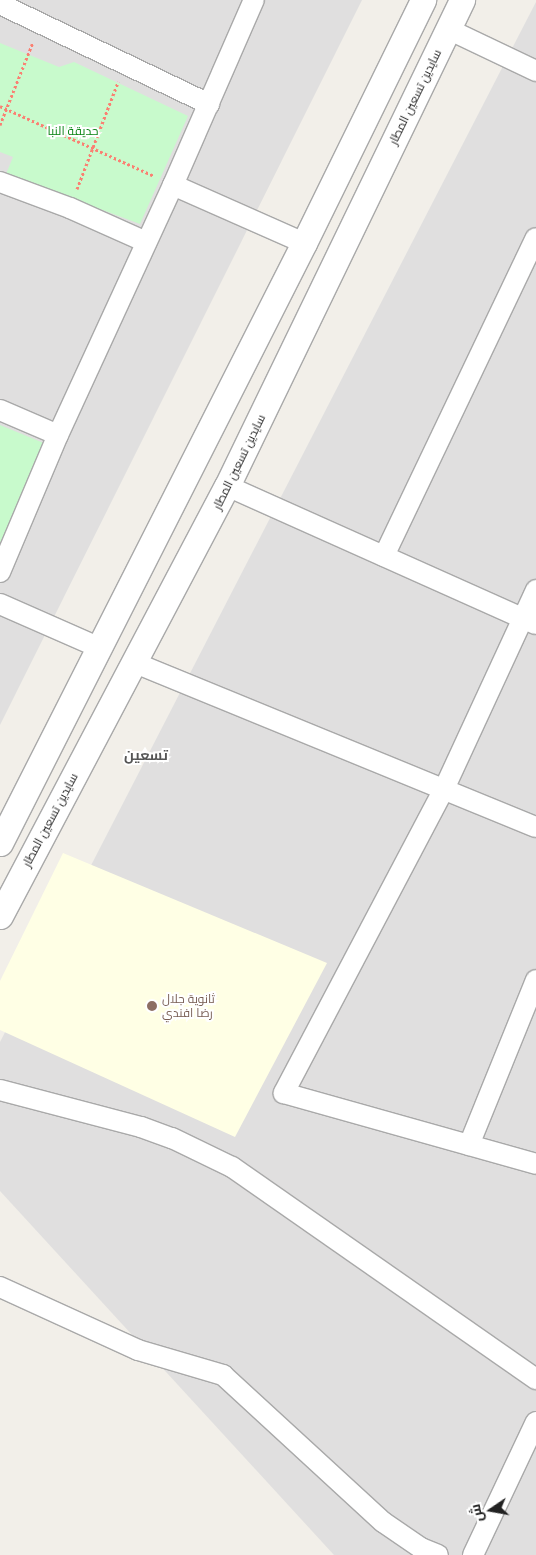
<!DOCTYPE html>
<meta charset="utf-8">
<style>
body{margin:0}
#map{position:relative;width:536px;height:1555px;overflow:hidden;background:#f2efe9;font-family:"Golos Text",Cairo,sans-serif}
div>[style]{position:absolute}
.residential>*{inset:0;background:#e0dfdf}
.education>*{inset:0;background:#ffffe5}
.park>*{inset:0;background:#c8facc}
.path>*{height:3px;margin-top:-1.5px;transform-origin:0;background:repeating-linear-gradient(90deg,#fa8072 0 2.5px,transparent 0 5px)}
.roads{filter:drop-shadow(1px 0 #a9a9a9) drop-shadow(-1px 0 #a9a9a9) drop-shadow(0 1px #a9a9a9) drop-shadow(0 -1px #a9a9a9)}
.minor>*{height:20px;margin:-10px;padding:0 10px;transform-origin:10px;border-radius:10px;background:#fff}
.tertiary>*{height:25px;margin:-12.5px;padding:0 12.5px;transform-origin:12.5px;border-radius:12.5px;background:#fff}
.dots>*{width:14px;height:14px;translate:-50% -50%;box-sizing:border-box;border:2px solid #fff;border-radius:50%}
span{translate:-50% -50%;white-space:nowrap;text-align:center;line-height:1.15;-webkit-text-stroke:4px #fff;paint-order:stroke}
.street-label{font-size:12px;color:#222}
.park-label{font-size:12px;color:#0c8416}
.education-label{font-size:12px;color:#785e54}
.left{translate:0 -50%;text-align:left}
.neighbourhood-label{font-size:14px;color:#555;font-weight:700}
.north{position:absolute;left:466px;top:1485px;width:50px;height:50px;-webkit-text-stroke:4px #fff;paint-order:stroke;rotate:258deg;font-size:14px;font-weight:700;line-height:20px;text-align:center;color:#222}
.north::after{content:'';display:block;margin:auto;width:18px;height:22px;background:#222;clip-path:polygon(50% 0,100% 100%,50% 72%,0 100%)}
</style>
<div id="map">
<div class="residential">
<i style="clip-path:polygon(0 0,362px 0,0 725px)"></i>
<i style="clip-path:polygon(536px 2px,536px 1555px,334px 1555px,0 1191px,0 1042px)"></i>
</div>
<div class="education">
<i style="clip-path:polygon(63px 853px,327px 963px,235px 1137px,0 1030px,0 981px)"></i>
</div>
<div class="park">
<i style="clip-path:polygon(0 43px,59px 67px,74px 62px,188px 116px,140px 224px,6px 174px,13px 157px,0 152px)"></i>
<i style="clip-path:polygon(0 425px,46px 444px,0 543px)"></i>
</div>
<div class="path">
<i style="left:0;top:106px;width:169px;rotate:24.4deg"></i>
<i style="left:0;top:125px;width:89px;rotate:-68.3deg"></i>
<i style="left:77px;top:189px;width:115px;rotate:-69deg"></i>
</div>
<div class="roads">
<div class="minor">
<i style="left:0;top:4px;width:232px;rotate:25.6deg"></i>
<i style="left:448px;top:29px;width:98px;rotate:25.5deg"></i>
<i style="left:0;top:182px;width:75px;rotate:20.4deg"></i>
<i style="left:70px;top:208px;width:83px;rotate:24.1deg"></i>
<i style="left:173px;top:185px;width:143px;rotate:23.9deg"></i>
<i style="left:0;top:410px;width:63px;rotate:23.3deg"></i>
<i style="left:227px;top:486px;width:338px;rotate:24.1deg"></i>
<i style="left:384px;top:556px;width:352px;rotate:-64.5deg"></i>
<i style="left:0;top:572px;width:149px;rotate:-67.1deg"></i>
<i style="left:58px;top:435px;width:275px;rotate:-65.3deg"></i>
<i style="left:173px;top:185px;width:202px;rotate:-66.4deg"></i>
<i style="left:536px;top:590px;width:219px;rotate:114.8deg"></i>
<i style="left:444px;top:789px;width:344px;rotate:117.8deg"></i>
<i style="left:284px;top:1093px;width:262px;rotate:15.7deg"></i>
<i style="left:0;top:604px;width:109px;rotate:23.7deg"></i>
<i style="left:133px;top:662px;width:435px;rotate:22.3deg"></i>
<i style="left:0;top:1090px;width:146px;rotate:14.7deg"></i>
<i style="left:141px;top:1127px;width:33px;rotate:20deg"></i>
<i style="left:172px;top:1138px;width:67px;rotate:25.8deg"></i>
<i style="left:232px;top:1167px;width:371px;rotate:34.9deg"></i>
<i style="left:469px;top:1145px;width:178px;rotate:-67.9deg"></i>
<i style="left:0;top:1287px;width:152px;rotate:24.5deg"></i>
<i style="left:138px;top:1350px;width:89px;rotate:16.4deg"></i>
<i style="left:223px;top:1375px;width:217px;rotate:42.6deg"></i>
<i style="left:383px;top:1522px;width:46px;rotate:34.4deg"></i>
<i style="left:421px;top:1548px;width:18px;rotate:22deg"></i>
<i style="left:473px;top:1555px;width:147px;rotate:-64.7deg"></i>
</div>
<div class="tertiary">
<i style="left:0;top:843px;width:673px;rotate:-63.13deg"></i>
<i style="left:304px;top:243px;width:271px;rotate:-63.9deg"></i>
<i style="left:0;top:916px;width:486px;rotate:-62.2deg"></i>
<i style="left:227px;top:486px;width:540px;rotate:-64.19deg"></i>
</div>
</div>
<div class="dots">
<i style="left:152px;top:1006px;background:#8d6e63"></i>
</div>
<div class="street-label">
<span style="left:415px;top:97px;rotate:-64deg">سايدين تسعين المطار</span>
<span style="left:239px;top:462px;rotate:-64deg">سايدين تسعين المطار</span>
<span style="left:50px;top:820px;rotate:-62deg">سايدين تسعين المطار</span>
</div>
<div class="park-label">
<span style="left:73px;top:131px">حديقة النبا</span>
</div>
<div class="education-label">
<span class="left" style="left:162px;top:1006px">ثانوية جلال<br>رضا افندي</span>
</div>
<div class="neighbourhood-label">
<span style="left:146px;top:755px">تسعین</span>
</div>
<div class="north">ش</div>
</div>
